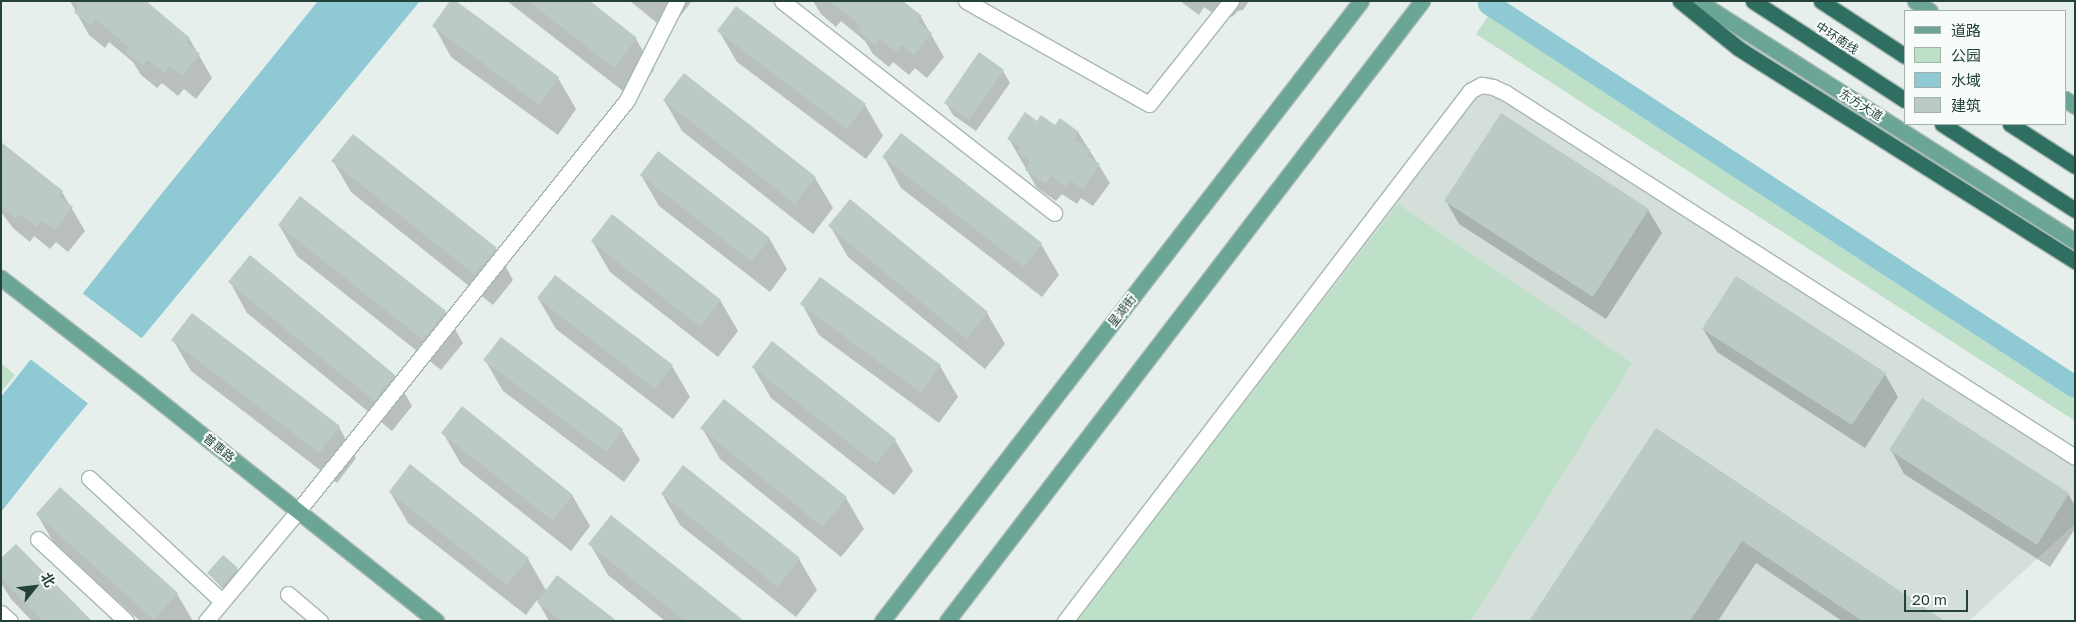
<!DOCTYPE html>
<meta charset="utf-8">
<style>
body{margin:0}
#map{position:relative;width:2076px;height:622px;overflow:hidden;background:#e6efeb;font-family:"Golos Text","Noto Sans SC",sans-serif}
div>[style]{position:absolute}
.built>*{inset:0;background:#d4dfda}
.green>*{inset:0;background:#bfe0c8}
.water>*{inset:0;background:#8ec9d4}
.pier>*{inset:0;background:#e6efeb}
.shadow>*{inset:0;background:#0003}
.canal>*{height:22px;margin:-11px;padding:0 11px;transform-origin:11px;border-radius:11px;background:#8ec9d4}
.building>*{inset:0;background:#bbcac4}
.roads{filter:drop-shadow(1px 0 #a8b8b2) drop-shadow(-1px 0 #a8b8b2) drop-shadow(0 1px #a8b8b2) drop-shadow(0 -1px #a8b8b2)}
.minor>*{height:15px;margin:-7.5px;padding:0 7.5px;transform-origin:7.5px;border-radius:7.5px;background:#fff}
.major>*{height:15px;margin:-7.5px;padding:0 7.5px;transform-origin:7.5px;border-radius:7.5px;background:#6aa596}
.highway>*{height:15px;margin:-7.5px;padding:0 7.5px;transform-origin:7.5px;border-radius:7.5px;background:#2f6f62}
span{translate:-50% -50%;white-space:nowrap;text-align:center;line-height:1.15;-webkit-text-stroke:4px #f7fbf9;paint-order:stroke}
.street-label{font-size:12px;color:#24423a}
.frame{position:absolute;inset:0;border:2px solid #24423a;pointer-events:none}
.legend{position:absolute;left:1904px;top:10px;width:162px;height:115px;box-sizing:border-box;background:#f7fbf9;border:1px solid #a3b1ad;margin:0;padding:6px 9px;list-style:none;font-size:15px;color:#24423a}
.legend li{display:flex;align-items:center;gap:10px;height:25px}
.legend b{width:25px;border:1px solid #a3b1ad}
.north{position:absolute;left:10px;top:562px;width:50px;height:50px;-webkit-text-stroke:4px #f7fbf9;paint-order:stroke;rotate:61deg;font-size:14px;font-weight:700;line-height:20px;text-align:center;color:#24423a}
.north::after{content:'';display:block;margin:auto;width:18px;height:22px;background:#24423a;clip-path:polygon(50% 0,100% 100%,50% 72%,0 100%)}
.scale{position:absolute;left:1904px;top:590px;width:64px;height:22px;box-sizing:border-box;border:2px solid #24423a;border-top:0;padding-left:6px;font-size:15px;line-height:18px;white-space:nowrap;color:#24423a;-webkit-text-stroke:4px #f7fbf9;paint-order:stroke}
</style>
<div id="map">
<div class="built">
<i style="clip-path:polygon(1491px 76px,2075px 452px,2075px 524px,1969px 621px,1055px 621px,1467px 82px)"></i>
</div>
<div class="green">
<i style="clip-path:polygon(1488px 16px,2075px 400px,2075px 421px,1476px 34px)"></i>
<i style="clip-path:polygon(1398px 204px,1632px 363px,1471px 621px,1075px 621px)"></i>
<i style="clip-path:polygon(1px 363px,15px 375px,1px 392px)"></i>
</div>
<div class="water">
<i style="clip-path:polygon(318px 1px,420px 1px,61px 436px,1px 512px,1px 397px,159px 197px)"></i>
</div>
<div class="pier">
<i style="clip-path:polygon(81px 292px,144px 340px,90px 405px,29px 358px)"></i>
</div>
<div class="shadow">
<i style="clip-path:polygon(70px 1px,144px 1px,189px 38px,212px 78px,196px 99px,184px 89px,178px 96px,162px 83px,157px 88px,141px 75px,133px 62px,109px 42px,105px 48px,89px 35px)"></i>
<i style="clip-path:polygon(454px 1px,558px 78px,576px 109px,558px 135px,451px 57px,434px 26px)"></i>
<i style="clip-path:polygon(507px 1px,588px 1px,636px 39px,654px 70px,632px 98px)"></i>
<i style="clip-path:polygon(630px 1px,692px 1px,668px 32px)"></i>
<i style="clip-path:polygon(813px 1px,901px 1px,921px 17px,944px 57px,927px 78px,915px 68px,909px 75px,893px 62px,889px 67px,873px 54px,865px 41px,841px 21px,836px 27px,821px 14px)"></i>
<i style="clip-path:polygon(1180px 1px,1249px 1px,1243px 10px,1238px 11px,1232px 17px,1224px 12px,1220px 18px,1204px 7px,1199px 15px)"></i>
<i style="clip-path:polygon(737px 8px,865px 105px,883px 136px,866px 159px,737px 62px,719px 31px)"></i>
<i style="clip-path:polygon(1003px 71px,1010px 83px,976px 131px,953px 115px,946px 103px)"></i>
<i style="clip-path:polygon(664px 100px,815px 178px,833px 208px,813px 234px,682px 131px)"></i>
<i style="clip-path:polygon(1038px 122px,1078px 132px,1110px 183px,1093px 206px,1081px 198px,1077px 204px,1062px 194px,1056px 201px,1037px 188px,1009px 139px)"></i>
<i style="clip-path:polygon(901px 135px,1041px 244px,1059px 275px,1042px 297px,901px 188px,884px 157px)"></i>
<i style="clip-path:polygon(1px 143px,62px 192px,85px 231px,68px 252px,56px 242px,50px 249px,34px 236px,30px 242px,13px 228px,1px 212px)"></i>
<i style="clip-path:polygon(333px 161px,496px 249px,513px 280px,493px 305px,351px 192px)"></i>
<i style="clip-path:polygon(641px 175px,769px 238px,787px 269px,770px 292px,659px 206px)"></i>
<i style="clip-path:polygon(850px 201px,987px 313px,1005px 344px,985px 369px,848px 257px,830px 226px)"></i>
<i style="clip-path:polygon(1446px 201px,1648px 210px,1662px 233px,1606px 319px,1459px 224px)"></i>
<i style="clip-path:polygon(279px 225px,445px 312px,463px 343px,441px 370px,297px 256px)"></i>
<i style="clip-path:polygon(592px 241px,720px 300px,738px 331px,718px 357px,610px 272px)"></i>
<i style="clip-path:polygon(821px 278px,940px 366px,958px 397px,939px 423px,819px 335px,802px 304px)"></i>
<i style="clip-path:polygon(230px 282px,394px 375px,412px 406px,392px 431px,247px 313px)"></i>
<i style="clip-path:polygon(538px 298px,672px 366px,690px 397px,673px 419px,556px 329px)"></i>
<i style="clip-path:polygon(1703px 329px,1885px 374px,1898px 397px,1865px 448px,1717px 352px)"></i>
<i style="clip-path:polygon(173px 340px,339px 427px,356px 458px,337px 483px,191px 371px)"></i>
<i style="clip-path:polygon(485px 360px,622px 430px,640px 460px,624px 482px,503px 391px)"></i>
<i style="clip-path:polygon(753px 367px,895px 440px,913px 471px,894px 495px,771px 398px)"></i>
<i style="clip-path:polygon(1923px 400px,2068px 494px,2075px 505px,2075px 529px,2050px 567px,1904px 474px,1891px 450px)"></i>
<i style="clip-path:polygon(702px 428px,846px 498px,864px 529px,841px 557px,720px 459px)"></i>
<i style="clip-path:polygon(1656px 430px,1935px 621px,1842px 621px,1756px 563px,1718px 621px,1531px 621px)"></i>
<i style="clip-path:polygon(443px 433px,572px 495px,590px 526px,571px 551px,461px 464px)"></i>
<i style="clip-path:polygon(60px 489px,177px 594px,193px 621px,140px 621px,55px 545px,37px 514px)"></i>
<i style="clip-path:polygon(390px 492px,528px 559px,547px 592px,615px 621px,549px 621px,537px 600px,526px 615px,408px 523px)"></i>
<i style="clip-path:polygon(662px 494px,799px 559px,817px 590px,796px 617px,680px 525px)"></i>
<i style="clip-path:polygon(590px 544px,742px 621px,665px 621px,608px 575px)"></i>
<i style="clip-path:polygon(1px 560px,90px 621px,32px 621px,11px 599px,1px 583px)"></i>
<i style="clip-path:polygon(237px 569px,240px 575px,225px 591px,208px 573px)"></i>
</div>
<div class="canal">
<i style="left:1489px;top:4px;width:700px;rotate:33.17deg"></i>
</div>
<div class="building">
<i style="clip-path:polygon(74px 1px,146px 1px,190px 38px,186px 42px,200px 54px,182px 76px,170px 66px,164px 73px,148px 60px,143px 66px,126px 52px,129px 48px,96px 19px,91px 26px,74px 12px,79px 6px)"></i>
<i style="clip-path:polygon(450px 1px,456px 1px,559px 77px,539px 105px,432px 26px)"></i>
<i style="clip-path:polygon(528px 1px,590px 1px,637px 38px,614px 68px)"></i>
<i style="clip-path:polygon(830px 1px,903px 1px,922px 16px,918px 22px,932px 33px,914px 55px,901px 45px,896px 52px,879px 39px,875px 45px,858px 30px,861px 26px)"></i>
<i style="clip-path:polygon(736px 6px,866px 104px,847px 129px,717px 31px)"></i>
<i style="clip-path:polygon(979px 52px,1004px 70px,969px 120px,944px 103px)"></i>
<i style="clip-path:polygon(684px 73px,816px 177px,795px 204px,663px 100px)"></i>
<i style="clip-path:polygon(1025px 112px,1037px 121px,1041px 115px,1055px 125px,1060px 118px,1079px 132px,1074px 139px,1091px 150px,1087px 155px,1100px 164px,1083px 189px,1071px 181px,1066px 187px,1051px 176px,1046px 184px,1025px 170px,1030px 162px,1017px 152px,1020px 147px,1007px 139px)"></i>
<i style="clip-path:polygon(1501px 113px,1649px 209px,1593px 297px,1444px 201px)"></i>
<i style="clip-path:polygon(901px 133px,1042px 243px,1024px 267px,882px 157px)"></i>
<i style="clip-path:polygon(353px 134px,497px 248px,475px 275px,331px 161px)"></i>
<i style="clip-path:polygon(1px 142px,63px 191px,59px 196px,73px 207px,54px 230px,42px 220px,36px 227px,20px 214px,16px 219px,1px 207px)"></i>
<i style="clip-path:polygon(658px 151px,770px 238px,752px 262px,640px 175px)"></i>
<i style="clip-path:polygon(300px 196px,446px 311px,423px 340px,278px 225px)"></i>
<i style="clip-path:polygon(850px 199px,988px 312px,966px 339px,828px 226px)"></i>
<i style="clip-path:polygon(612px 214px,721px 300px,700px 327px,591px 241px)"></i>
<i style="clip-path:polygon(250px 255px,395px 375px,374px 401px,228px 282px)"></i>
<i style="clip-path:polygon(555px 275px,673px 365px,655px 389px,537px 298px)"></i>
<i style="clip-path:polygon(1736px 276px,1886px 373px,1852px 425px,1702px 329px)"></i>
<i style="clip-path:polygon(820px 277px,941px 365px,921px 393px,800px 304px)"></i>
<i style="clip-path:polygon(192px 313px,340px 426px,319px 453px,171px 340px)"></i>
<i style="clip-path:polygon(501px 337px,623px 429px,606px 452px,483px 360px)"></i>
<i style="clip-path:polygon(772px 341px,896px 439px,876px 464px,752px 367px)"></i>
<i style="clip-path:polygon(1922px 398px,2069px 493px,2037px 545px,1889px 450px)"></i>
<i style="clip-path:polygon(724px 399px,847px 497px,823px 527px,700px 428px)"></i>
<i style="clip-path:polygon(462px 406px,573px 495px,553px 521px,441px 433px)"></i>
<i style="clip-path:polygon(1656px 428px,1945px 621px,1862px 621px,1742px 541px,1690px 621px,1529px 621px)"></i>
<i style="clip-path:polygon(410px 464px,529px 558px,507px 585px,389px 492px)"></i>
<i style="clip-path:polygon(683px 465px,800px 558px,778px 587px,661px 494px)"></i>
<i style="clip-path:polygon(60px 487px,178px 593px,154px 620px,36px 514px)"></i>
<i style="clip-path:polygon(611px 515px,744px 621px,685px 621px,588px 544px)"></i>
<i style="clip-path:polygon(16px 544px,92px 621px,43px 621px,1px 578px,1px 558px)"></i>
<i style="clip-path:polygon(223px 555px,238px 568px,222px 586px,207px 573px)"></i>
<i style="clip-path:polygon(557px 575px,617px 621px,561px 621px,537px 602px)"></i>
</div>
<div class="roads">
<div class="minor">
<i style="left:782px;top:1px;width:345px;rotate:37.9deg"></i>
<i style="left:966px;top:1px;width:210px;rotate:29.4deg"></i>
<i style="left:1149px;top:104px;width:132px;rotate:-51.5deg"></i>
<i style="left:89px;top:478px;width:181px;rotate:42.8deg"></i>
<i style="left:38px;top:539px;width:120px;rotate:43deg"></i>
<i style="left:288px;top:594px;width:42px;rotate:40.2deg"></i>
<i style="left:1px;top:613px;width:12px;rotate:42deg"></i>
<i style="left:206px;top:621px;width:143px;rotate:-50.1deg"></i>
<i style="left:298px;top:511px;width:526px;rotate:-51.32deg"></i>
<i style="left:627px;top:100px;width:111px;rotate:-63.2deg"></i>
<i style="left:1065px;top:621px;width:667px;rotate:-52.61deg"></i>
<i style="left:1470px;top:91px;width:13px;rotate:-29deg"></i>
<i style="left:1481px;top:85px;width:12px;rotate:9deg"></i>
<i style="left:1493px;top:87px;width:14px;rotate:25deg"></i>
<i style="left:1506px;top:93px;width:675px;rotate:32.61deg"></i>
</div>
<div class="major">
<i style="left:1698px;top:1px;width:447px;rotate:32.5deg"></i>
<i style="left:1915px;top:1px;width:18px;rotate:34deg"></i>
<i style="left:2065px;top:99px;width:12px;rotate:35deg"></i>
<i style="left:1px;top:278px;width:172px;rotate:37.7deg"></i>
<i style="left:137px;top:383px;width:382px;rotate:38.5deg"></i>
<i style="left:882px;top:621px;width:783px;rotate:-52.31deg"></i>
<i style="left:947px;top:621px;width:781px;rotate:-52.54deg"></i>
</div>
<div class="highway">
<i style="left:1680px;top:1px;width:75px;rotate:39deg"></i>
<i style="left:1738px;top:48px;width:399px;rotate:32.3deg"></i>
<i style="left:1753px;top:1px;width:181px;rotate:33.1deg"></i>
<i style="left:1821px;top:1px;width:100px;rotate:33.2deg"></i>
<i style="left:1942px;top:124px;width:158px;rotate:32.9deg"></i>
<i style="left:2010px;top:124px;width:77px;rotate:32.9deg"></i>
</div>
</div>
<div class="street-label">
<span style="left:1837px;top:38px;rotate:33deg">中环南线</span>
<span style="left:1861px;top:105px;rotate:32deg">东方大道</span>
<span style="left:1122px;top:311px;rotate:-52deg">星湖街</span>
<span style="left:219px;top:448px;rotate:39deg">普惠路</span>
</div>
<div class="frame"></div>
<ul class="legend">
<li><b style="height:6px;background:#6aa596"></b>道路</li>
<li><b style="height:14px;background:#bfe0c8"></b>公园</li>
<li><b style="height:14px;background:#8ec9d4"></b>水域</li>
<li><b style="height:14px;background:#bbcac4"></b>建筑</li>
</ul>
<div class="north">北</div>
<div class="scale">20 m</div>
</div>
